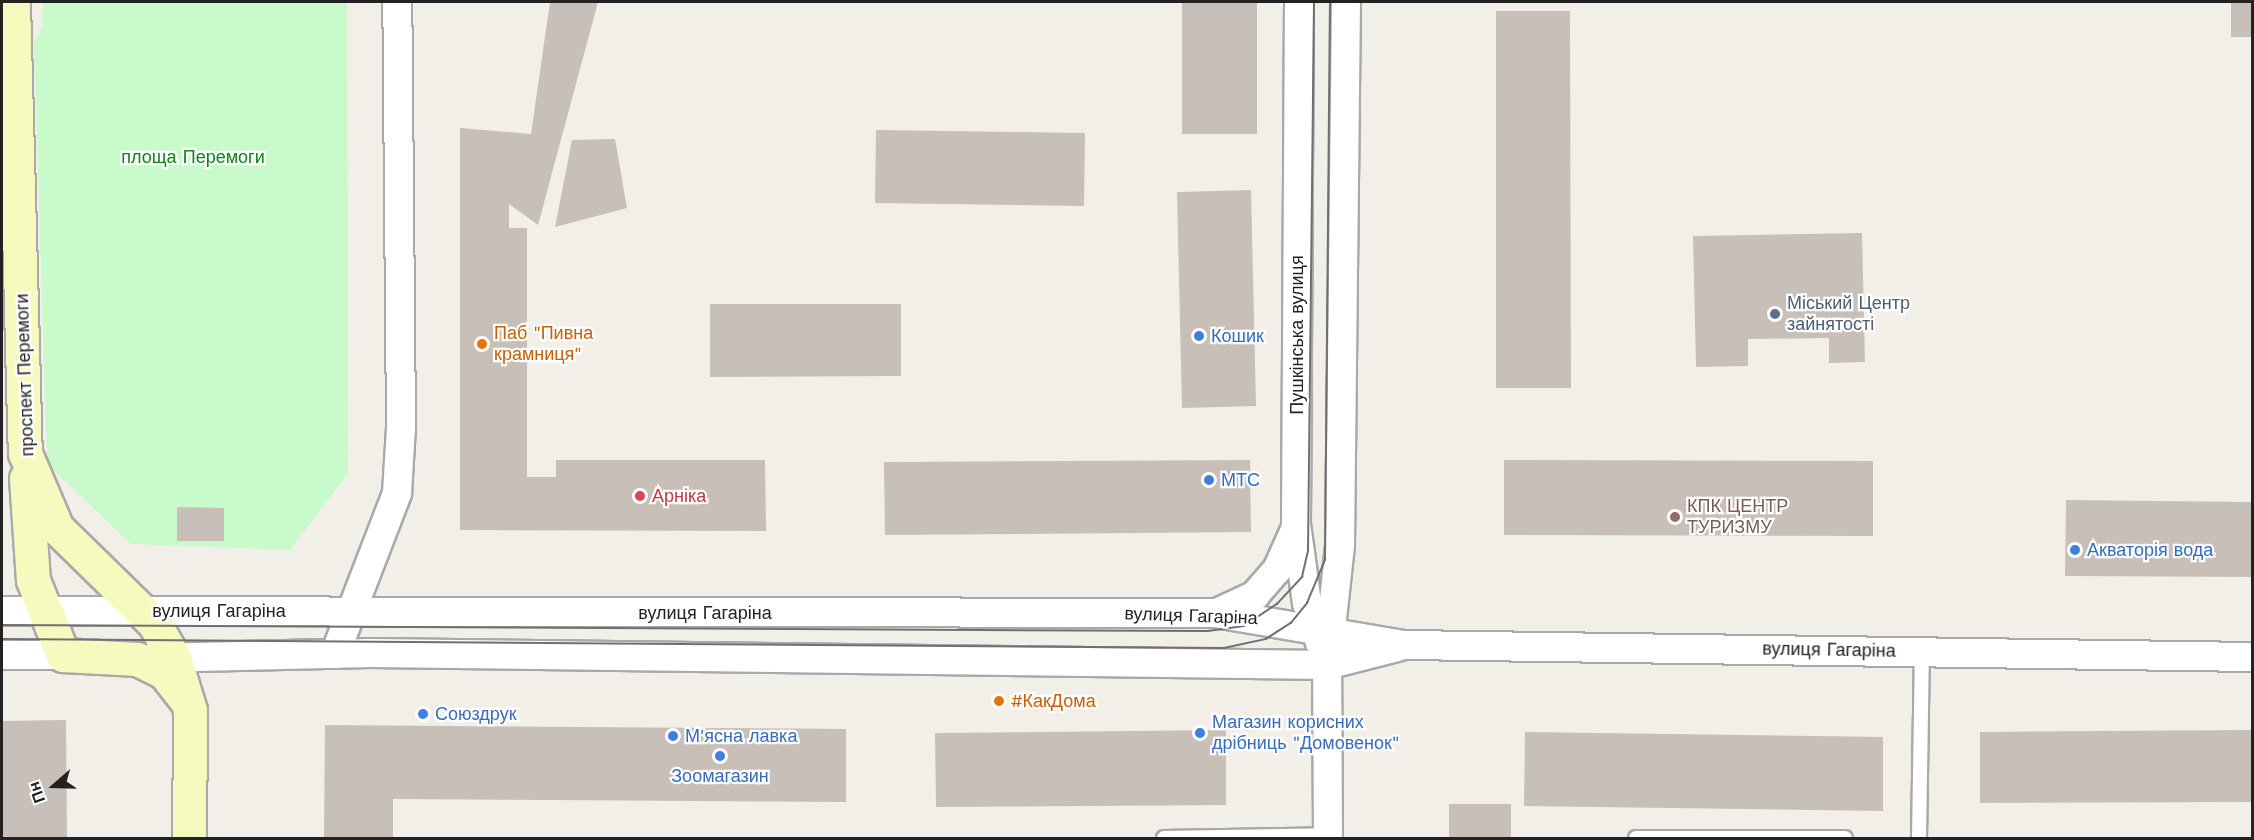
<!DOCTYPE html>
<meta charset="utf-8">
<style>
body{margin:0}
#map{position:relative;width:2254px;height:840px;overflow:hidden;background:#f2efe9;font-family:"Work Sans",sans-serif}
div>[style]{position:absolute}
.park>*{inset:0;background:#c8facc}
.building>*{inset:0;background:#c7bfb8}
.roads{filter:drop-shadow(2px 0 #a9a9a9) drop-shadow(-2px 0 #a9a9a9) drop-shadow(0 2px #a9a9a9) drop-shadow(0 -2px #a9a9a9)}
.service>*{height:14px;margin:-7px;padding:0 7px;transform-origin:7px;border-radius:7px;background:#fff}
.minor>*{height:28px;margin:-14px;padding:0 14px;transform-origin:14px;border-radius:14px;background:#fff}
.secondary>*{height:33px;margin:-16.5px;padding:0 16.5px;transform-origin:16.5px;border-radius:16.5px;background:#f7fabf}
.tram>*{height:1.5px;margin:-0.75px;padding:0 0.75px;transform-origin:0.75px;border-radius:0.75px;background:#707070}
.dots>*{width:16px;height:16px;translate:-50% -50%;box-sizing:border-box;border:3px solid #fff;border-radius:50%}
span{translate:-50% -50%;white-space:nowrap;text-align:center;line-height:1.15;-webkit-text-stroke:4.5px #fff;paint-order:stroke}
.park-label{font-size:18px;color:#0c8416}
.service-label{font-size:18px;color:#4e5e75}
.left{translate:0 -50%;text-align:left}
.food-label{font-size:18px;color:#c56008}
.street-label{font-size:18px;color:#222}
.shop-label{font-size:18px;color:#366cbe}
.health-label{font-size:18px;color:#be3a42}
.education-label{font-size:18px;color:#785e54}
.frame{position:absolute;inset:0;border:3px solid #222;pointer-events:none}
.north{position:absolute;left:24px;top:756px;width:60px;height:60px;-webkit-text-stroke:4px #fff;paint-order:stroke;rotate:250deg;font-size:16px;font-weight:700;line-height:24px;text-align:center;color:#222}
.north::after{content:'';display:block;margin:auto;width:21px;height:27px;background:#222;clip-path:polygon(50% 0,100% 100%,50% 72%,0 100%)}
</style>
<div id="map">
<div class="park">
<i style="clip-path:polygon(43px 2px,347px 2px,348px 473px,290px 550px,131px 544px,47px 464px,34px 41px,42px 28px)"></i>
</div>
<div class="building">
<i style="clip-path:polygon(550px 2px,598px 2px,538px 225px,509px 204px,509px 228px,527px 228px,527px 477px,556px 477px,556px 460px,765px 460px,766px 531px,460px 530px,460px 128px,531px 134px)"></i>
<i style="clip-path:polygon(1182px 2px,1257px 2px,1257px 134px,1182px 134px)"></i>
<i style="clip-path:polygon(2231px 2px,2252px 2px,2252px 37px,2231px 37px)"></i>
<i style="clip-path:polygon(1496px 11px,1570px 11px,1571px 388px,1496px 388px)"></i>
<i style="clip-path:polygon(876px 130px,1085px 133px,1084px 206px,875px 203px)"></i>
<i style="clip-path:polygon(615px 139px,627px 208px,555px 227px,572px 140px)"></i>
<i style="clip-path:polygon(1251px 190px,1256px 406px,1182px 408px,1177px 192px)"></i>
<i style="clip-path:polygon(1862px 233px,1865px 362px,1829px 363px,1829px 338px,1748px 339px,1748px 366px,1696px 367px,1693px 236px)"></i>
<i style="clip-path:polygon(710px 304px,901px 304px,901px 376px,710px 377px)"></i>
<i style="clip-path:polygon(1250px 460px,1251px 532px,885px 535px,884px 462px)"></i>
<i style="clip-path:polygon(1504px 460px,1873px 461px,1873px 536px,1504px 535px)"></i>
<i style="clip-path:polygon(2066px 500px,2252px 502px,2252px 577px,2065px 576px)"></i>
<i style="clip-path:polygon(177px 507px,224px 508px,224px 541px,177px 541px)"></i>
<i style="clip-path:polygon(66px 720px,67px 838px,2px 838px,2px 721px)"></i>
<i style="clip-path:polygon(325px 725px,846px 729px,846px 802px,393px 799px,393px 838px,324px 838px)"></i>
<i style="clip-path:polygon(1226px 730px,1226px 805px,936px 807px,935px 733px)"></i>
<i style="clip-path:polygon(2252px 730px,2252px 802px,1980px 803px,1980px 732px)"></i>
<i style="clip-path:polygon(1525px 732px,1883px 737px,1883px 811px,1524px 806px)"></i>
<i style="clip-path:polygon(1449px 804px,1511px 804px,1511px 838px,1449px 838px)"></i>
</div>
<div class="roads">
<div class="service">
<i style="left:1164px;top:838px;width:164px;rotate:-1deg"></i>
<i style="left:1636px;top:838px;width:209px"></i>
<i style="left:1919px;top:838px;width:187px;rotate:-89.1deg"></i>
</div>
<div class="minor">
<i style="left:1299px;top:2px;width:522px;rotate:90.33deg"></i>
<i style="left:1296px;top:524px;width:80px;rotate:82.1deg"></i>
<i style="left:1307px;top:603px;width:42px;rotate:72deg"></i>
<i style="left:2px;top:611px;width:1213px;rotate:0.09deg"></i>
<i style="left:1215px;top:613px;width:193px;rotate:9.6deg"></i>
<i style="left:1405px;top:645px;width:847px;rotate:0.81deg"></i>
<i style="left:1219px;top:612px;width:40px;rotate:-25deg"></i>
<i style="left:1255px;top:595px;width:33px;rotate:-49deg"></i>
<i style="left:1277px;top:570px;width:42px;rotate:-65.9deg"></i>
<i style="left:335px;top:654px;width:173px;rotate:-68.9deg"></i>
<i style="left:397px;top:493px;width:66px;rotate:-86.5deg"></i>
<i style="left:401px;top:427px;width:425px;rotate:-90.5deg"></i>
<i style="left:2px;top:655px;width:61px"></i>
<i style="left:153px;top:658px;width:218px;rotate:-1.3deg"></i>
<i style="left:371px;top:653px;width:956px;rotate:0.72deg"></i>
<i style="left:1327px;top:665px;width:72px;rotate:-14.4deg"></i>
<i style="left:1328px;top:838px;width:173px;rotate:-90.3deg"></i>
<i style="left:1327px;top:665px;width:120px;rotate:-83.8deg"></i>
<i style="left:1340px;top:546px;width:544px;rotate:-89.37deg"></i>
</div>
<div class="secondary">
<i style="left:13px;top:2px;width:451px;rotate:88.5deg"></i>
<i style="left:25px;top:453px;width:82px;rotate:66.9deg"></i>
<i style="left:57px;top:528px;width:136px;rotate:44.4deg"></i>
<i style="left:154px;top:623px;width:40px;rotate:60.3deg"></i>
<i style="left:174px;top:658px;width:54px;rotate:72.9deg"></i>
<i style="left:190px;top:710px;width:128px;rotate:90.4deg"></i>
<i style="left:26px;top:478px;width:102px;rotate:86.1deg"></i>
<i style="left:33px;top:580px;width:81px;rotate:68.2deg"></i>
<i style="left:63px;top:655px;width:74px;rotate:3.1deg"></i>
<i style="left:137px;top:659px;width:30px;rotate:26deg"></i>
<i style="left:164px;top:672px;width:33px;rotate:52deg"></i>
</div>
</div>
<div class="tram">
<i style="left:2px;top:625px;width:1206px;rotate:0.29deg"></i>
<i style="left:1208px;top:631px;width:36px;rotate:-8deg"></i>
<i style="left:1244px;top:626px;width:40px;rotate:-34deg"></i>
<i style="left:1277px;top:604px;width:37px;rotate:-47deg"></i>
<i style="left:1302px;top:577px;width:26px;rotate:-77deg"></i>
<i style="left:1308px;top:552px;width:550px;rotate:-89.37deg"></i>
<i style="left:2px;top:639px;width:1222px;rotate:0.42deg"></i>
<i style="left:1224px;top:648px;width:43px;rotate:-12.1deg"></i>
<i style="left:1266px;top:639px;width:30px;rotate:-33deg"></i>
<i style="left:1291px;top:623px;width:26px;rotate:-51deg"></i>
<i style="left:1307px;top:603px;width:47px;rotate:-67.3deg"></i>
<i style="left:1325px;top:560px;width:558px;rotate:-89.49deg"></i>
</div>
<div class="dots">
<i style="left:1775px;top:314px;background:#5c6f8a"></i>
<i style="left:1199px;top:336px;background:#3f7fe0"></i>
<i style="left:482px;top:344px;background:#e8710a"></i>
<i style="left:1209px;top:480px;background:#3f7fe0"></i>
<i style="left:640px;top:496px;background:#e0444e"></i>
<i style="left:1675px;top:517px;background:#8d6e63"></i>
<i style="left:2075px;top:550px;background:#3f7fe0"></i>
<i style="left:999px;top:701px;background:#e8710a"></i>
<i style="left:423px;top:714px;background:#3f7fe0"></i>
<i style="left:1200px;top:733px;background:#3f7fe0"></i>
<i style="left:673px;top:736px;background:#3f7fe0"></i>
<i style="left:720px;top:756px;background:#3f7fe0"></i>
</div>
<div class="park-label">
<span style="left:193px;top:157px">площа Перемоги</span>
</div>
<div class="service-label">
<span class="left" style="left:1787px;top:314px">Міський Центр<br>зайнятості</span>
</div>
<div class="food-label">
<span class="left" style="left:494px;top:344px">Паб "Пивна<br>крамниця"</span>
<span class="left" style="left:1011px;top:701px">#КакДома</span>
</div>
<div class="street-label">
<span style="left:1297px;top:335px;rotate:-90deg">Пушкінська вулиця</span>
<span style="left:25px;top:375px;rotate:-92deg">проспект Перемоги</span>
<span style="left:219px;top:611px">вулиця Гагаріна</span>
<span style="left:705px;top:613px">вулиця Гагаріна</span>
<span style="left:1191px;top:616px;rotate:2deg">вулиця Гагаріна</span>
<span style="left:1829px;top:650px;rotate:1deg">вулиця Гагаріна</span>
</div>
<div class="shop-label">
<span class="left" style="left:1211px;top:336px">Кошик</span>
<span class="left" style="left:1221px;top:480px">МТС</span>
<span class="left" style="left:2087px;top:550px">Акваторія вода</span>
<span class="left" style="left:435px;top:714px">Союздрук</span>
<span class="left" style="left:1212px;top:733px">Магазин корисних<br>дрібниць "Домовенок"</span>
<span class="left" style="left:685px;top:736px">М'ясна лавка</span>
<span style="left:720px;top:776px">Зоомагазин</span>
</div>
<div class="health-label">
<span class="left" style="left:652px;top:496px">Арніка</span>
</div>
<div class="education-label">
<span class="left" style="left:1687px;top:517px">КПК ЦЕНТР<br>ТУРИЗМУ</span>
</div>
<div class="frame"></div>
<div class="north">Пн</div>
</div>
